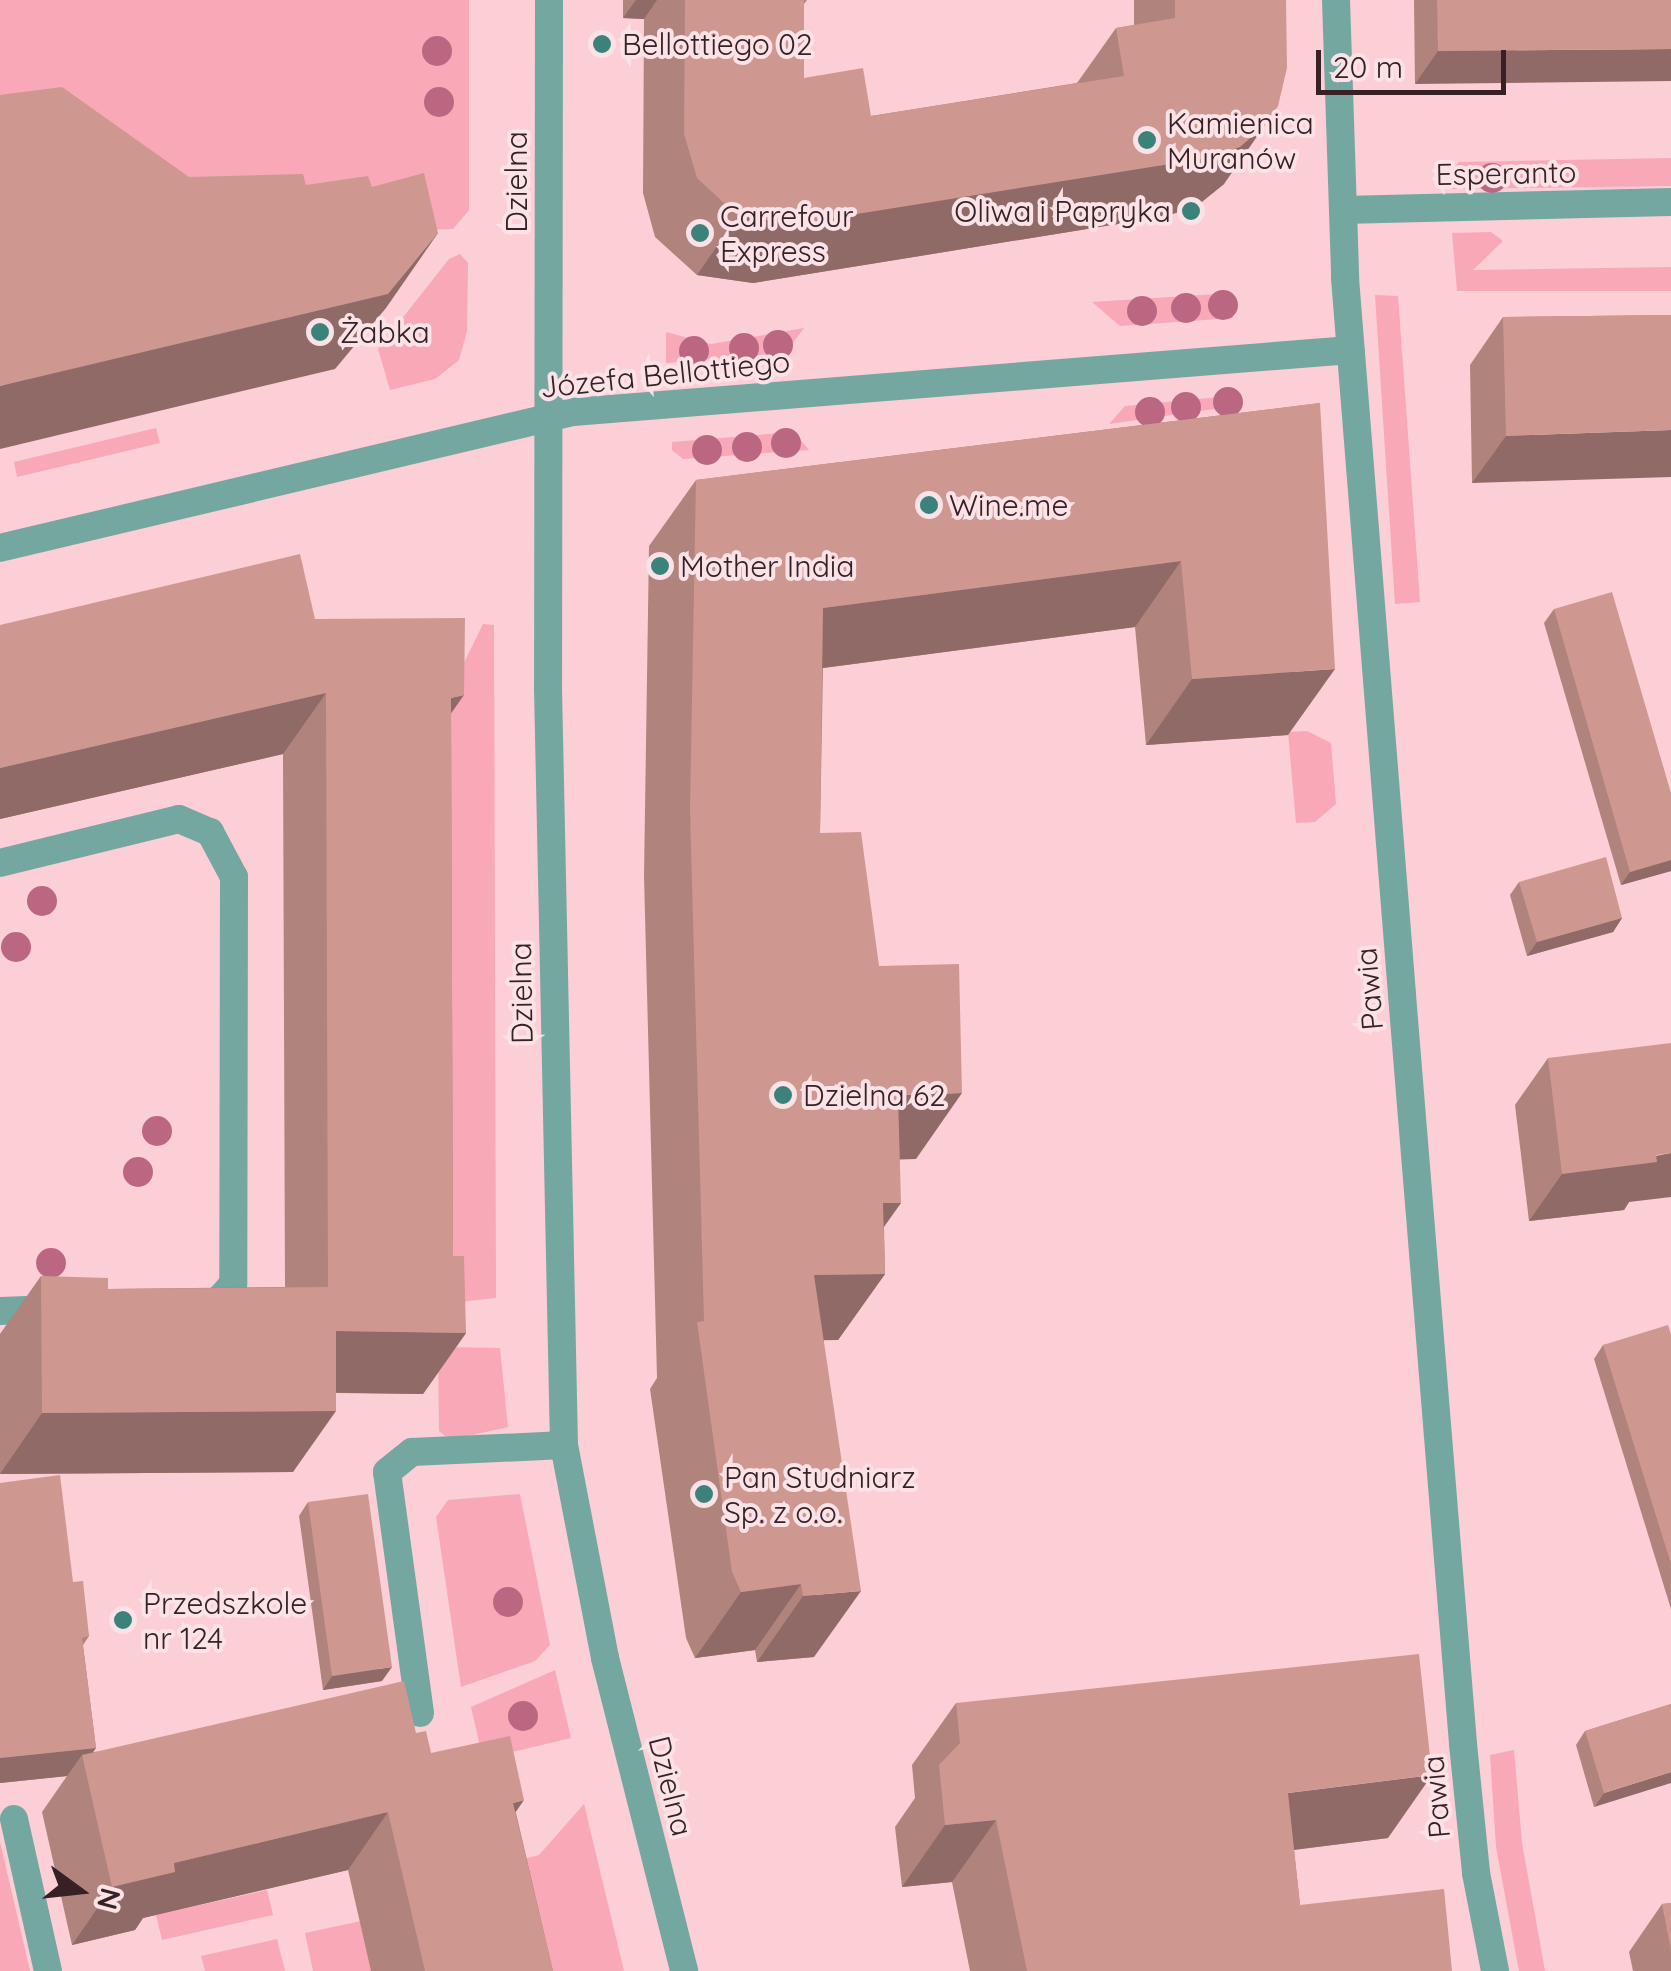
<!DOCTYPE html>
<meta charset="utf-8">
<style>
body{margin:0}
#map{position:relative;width:1671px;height:1971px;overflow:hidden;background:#fcced6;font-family:Quicksand,sans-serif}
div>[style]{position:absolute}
.green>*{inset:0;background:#f8a8b7}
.service>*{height:28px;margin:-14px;padding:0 14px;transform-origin:14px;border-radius:14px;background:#75a7a1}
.minor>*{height:28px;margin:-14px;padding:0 14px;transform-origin:14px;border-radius:14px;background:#75a7a1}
.trees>*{width:30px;height:30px;margin:-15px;border-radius:50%;background:#bb6781}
.wall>*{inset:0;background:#b1837d}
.shaded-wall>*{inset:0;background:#906a66}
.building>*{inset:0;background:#ce9891}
.dots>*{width:28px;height:28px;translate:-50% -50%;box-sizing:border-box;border:5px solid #fae2e6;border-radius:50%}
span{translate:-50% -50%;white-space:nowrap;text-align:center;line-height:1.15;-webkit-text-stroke:8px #fae2e6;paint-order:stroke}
.poi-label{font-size:30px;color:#372125}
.left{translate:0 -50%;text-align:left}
.right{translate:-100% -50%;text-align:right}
.street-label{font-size:30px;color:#372125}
.north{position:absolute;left:30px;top:1841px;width:100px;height:100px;-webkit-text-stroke:8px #fae2e6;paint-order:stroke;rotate:105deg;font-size:28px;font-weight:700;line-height:40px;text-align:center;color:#372125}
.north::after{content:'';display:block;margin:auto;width:35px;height:45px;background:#372125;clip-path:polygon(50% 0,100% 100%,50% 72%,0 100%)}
.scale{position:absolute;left:1316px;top:50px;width:190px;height:45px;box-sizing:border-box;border:5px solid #372125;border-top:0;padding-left:12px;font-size:30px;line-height:35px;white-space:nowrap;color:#372125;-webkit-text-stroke:8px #fae2e6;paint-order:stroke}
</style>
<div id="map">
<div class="green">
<i style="clip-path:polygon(0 0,469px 0,469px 210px,453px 229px,262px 235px,0 164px)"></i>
<i style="clip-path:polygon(1671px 158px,1671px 186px,1451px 189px,1451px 170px,1459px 162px)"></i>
<i style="clip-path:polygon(1491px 232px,1503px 241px,1473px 270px,1671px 267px,1671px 291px,1457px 291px,1452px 233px)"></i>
<i style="clip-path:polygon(460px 254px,468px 263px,467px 331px,459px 360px,435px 379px,390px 390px,378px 349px,449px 259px)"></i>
<i style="clip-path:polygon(1233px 293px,1233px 318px,1120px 326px,1092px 302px)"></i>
<i style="clip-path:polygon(1375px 295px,1398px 296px,1420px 602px,1395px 604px)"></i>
<i style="clip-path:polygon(804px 328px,785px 353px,666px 363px,666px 332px,711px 344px)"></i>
<i style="clip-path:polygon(1241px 395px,1241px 405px,1109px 424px,1125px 406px)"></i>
<i style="clip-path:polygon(156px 428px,160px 443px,17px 477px,14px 462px)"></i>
<i style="clip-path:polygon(794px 432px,809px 450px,683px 459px,672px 450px,672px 442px)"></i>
<i style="clip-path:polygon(483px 624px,494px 625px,496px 1298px,450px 1303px,437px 800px,453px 685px)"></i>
<i style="clip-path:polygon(1307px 731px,1331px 743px,1336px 804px,1315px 822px,1296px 823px,1288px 732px)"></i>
<i style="clip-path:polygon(446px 1347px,500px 1348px,508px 1427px,450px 1440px,439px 1431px,438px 1351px)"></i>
<i style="clip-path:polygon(520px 1494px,550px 1645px,535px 1661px,461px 1687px,436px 1517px,448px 1500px)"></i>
<i style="clip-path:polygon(555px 1670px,571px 1738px,483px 1759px,471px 1707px)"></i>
<i style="clip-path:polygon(1514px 1750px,1522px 1843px,1545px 1971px,1519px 1971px,1496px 1847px,1490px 1755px)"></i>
<i style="clip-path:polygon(584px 1804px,624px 1971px,531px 1971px,507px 1863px,539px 1855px)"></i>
<i style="clip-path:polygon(0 1842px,30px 1971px,0 1971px)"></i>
<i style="clip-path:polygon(267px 1890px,273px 1915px,162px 1940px,156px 1915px)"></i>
<i style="clip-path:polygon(361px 1921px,372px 1971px,313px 1971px,305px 1933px)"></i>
<i style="clip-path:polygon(277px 1939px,285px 1971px,205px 1971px,201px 1956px)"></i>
</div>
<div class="service">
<i style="left:0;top:863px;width:184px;rotate:-13.8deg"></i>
<i style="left:179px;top:819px;width:34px;rotate:23deg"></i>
<i style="left:210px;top:832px;width:51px;rotate:61.9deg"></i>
<i style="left:234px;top:877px;width:407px;rotate:90.1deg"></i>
<i style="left:233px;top:1284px;width:28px;rotate:132deg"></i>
<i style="left:214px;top:1305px;width:13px;rotate:180deg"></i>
<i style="left:0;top:1311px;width:53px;rotate:-2.2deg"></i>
<i style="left:420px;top:1713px;width:243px;rotate:-97.8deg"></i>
<i style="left:387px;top:1472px;width:32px;rotate:-39deg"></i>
<i style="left:412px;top:1452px;width:152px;rotate:-2.6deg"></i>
<i style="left:14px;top:1819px;width:156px;rotate:77.4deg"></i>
</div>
<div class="minor">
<i style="left:549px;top:0;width:688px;rotate:90.08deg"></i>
<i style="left:548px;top:688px;width:757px;rotate:88.79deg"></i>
<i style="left:564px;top:1445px;width:217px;rotate:79.1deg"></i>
<i style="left:605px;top:1658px;width:323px;rotate:75.8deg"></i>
<i style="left:1336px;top:0;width:278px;rotate:88.1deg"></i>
<i style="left:1345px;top:278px;width:719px;rotate:85.45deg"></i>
<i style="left:1402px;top:995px;width:751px;rotate:85.34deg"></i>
<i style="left:1463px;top:1744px;width:130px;rotate:84.2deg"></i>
<i style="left:1476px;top:1873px;width:100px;rotate:79deg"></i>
<i style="left:1343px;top:210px;width:328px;rotate:-1.4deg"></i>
<i style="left:0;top:548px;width:589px;rotate:-13.35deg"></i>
<i style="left:573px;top:412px;width:780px;rotate:-4.56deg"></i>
</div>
<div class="trees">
<i style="left:437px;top:51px"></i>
<i style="left:439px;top:102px"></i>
<i style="left:1492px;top:178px"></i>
<i style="left:1223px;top:305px"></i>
<i style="left:1186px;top:308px"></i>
<i style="left:1142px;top:311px"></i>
<i style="left:778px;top:345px"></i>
<i style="left:744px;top:348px"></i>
<i style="left:694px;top:351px"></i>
<i style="left:1228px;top:402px"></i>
<i style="left:1186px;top:407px"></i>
<i style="left:1150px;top:412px"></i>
<i style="left:786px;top:443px"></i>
<i style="left:747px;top:447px"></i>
<i style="left:707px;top:450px"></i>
<i style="left:42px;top:901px"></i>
<i style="left:16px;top:947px"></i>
<i style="left:157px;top:1131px"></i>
<i style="left:138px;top:1172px"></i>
<i style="left:51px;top:1263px"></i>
<i style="left:508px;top:1602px"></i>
<i style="left:523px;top:1716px"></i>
</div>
<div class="wall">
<i style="clip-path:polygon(623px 0,807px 0,804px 4px,804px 78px,871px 116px,1077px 83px,1116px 28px,1134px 25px,1134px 0,1286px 0,1224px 184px,1198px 205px,1167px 216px,753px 283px,697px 275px,655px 237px,643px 193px,644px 19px,623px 18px)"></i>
<i style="clip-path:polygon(1414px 0,1671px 0,1415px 84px)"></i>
<i style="clip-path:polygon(1671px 315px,1472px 483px,1470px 365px,1503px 317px)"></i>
<i style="clip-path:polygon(1320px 403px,1288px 735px,1146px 745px,1135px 627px,823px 668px,820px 833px,879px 966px,916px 1159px,900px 1159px,884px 1227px,885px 1274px,838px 1340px,824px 1340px,814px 1657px,757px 1662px,755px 1650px,695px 1658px,686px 1638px,650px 1389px,657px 1378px,644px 876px,649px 546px,696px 480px)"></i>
<i style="clip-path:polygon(1554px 609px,1671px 793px,1671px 871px,1621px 885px,1544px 623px)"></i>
<i style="clip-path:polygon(315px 619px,451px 714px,453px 1256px,466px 1333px,423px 1394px,336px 1393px,293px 1472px,0 1474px,0 1334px,41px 1276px,108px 1289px,285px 1287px,283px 754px,0 819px,0 625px)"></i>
<i style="clip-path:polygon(1519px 882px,1622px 918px,1613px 932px,1527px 956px,1510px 895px)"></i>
<i style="clip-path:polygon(1548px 1058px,1629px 1202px,1624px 1210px,1529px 1221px,1515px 1105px)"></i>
<i style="clip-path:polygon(1671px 1335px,1671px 1609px,1594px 1359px,1603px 1345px)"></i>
<i style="clip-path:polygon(0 1483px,73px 1582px,89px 1636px,83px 1645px,96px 1748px,93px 1752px,416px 1733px,431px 1753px,516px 1813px,553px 1971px,371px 1971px,348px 1870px,143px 1918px,135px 1930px,72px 1945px,42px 1812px,67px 1776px,0 1783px)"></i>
<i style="clip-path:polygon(308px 1502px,382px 1681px,323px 1690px,299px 1516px)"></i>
<i style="clip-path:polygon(956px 1703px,1388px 1838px,1294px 1850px,1300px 1905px,1452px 1971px,970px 1971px,952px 1882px,902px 1887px,895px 1827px,915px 1798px,912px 1765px)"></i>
<i style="clip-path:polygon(1671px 1704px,1594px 1807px,1576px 1745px,1585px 1731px)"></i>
<i style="clip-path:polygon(1671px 1903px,1671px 1971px,1633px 1971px,1629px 1952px,1662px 1904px)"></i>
</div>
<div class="shaded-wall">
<i style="clip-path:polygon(636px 0,657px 0,644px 19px,623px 18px)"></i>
<i style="clip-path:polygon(1671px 49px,1671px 81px,1415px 84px,1438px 51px)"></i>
<i style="clip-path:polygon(1265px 125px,1224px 184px,1198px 205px,1167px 216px,753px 283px,697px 275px,738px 216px)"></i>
<i style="clip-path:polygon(438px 233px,386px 308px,335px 369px,0 449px,0 386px)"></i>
<i style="clip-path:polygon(1671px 430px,1671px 477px,1472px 483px,1506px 436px)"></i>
<i style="clip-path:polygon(1181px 561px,1135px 627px,777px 674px,823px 608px)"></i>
<i style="clip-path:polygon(1335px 669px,1288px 735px,1146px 745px,1192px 679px)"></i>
<i style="clip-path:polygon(326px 693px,283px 754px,0 819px,0 768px)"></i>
<i style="clip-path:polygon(464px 695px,421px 756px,451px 698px)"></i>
<i style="clip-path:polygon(1671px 860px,1671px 871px,1621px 885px,1630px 872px)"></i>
<i style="clip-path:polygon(1622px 918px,1613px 932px,1527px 956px,1537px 942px)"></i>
<i style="clip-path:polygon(962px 1093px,916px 1159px,852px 1161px,898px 1095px)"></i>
<i style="clip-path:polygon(1671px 1153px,1671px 1197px,1629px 1202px,1624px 1210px,1529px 1221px,1562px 1174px)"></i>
<i style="clip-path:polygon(883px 1203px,901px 1203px,854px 1269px)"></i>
<i style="clip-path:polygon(885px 1274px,838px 1340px,768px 1341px,814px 1275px)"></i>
<i style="clip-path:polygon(336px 1331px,466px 1333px,423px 1394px,293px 1392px)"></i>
<i style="clip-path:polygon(336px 1411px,293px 1472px,0 1474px,42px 1413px)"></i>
<i style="clip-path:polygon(801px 1584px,755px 1650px,695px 1658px,741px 1592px)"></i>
<i style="clip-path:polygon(861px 1591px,814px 1657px,757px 1662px,803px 1596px)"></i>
<i style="clip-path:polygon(392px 1667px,382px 1681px,323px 1690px,332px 1676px)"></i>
<i style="clip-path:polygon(96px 1748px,84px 1764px,82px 1755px,67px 1776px,0 1783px,0 1758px)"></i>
<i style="clip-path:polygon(1671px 1772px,1671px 1783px,1594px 1807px,1604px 1793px)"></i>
<i style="clip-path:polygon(1432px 1775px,1388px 1838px,1244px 1856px,1288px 1793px)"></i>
<i style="clip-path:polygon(524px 1800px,484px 1858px,513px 1803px)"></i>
<i style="clip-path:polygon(388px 1812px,348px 1870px,143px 1918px,135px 1930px,72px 1945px,112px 1887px,174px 1863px)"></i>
<i style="clip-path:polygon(996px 1820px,952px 1882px,902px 1887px,945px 1825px)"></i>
</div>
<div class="building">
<i style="clip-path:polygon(685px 0,804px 0,804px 78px,863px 68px,871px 116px,1124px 76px,1116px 28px,1175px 18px,1175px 0,1286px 0,1287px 68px,1278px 106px,1265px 125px,1240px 147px,1208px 158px,794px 224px,738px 216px,697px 178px,684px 134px)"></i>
<i style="clip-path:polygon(1437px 0,1671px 0,1671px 49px,1438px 51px)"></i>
<i style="clip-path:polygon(62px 87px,189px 177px,303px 174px,306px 185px,368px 176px,372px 187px,424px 173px,438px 233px,388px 294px,0 386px,0 95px)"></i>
<i style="clip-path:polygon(1671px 315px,1671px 430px,1506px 436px,1503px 317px)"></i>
<i style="clip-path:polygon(1320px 403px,1335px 669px,1192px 679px,1181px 561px,823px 608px,820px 833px,861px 832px,879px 966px,959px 964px,962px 1093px,898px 1095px,901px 1203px,883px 1203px,885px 1274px,814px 1275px,861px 1591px,803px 1596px,801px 1584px,741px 1592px,732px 1572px,697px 1322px,704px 1321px,690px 810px,696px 480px)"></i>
<i style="clip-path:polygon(300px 554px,315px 619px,465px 618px,464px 695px,451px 698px,453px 1256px,464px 1256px,466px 1333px,336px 1331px,336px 1411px,42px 1413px,41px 1276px,108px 1278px,108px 1289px,328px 1287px,326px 693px,0 768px,0 625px)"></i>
<i style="clip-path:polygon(1612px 592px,1671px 793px,1671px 860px,1630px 872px,1554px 609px)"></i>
<i style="clip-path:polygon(1606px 857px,1622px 918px,1537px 942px,1519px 882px)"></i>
<i style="clip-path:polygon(1671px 1043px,1671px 1153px,1656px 1155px,1657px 1162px,1562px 1174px,1548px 1058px)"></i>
<i style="clip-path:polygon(1668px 1325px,1671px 1335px,1671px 1564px,1603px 1345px)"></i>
<i style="clip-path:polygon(60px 1475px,73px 1582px,83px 1581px,89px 1636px,82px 1638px,96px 1748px,0 1758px,0 1483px)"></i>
<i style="clip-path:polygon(368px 1494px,392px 1667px,332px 1676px,308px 1502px)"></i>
<i style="clip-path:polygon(1419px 1654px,1432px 1775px,1288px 1793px,1300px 1905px,1444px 1889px,1452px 1971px,1027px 1971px,996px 1820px,945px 1825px,939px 1765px,960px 1743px,956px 1703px)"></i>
<i style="clip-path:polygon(404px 1681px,416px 1733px,426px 1731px,431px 1753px,510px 1736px,524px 1800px,513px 1803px,553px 1971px,425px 1971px,388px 1812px,174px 1863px,175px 1872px,112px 1887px,82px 1755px)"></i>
<i style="clip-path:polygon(1671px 1704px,1671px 1772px,1604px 1793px,1585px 1731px)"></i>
<i style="clip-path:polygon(1671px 1903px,1671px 1950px,1662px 1904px)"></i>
</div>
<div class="dots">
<i style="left:602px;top:44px;background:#3b827b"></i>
<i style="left:1147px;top:140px;background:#3b827b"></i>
<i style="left:1191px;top:211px;background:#3b827b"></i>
<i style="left:700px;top:233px;background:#3b827b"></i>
<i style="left:320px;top:332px;background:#3b827b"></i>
<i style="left:929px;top:505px;background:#3b827b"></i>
<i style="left:660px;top:566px;background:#3b827b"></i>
<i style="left:783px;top:1095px;background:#3b827b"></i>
<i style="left:704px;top:1494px;background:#3b827b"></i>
<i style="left:123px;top:1620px;background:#3b827b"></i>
</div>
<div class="poi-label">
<span class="left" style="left:622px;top:44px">Bellottiego 02</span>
<span class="left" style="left:1167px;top:140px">Kamienica<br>Muranów</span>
<span class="right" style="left:1171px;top:211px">Oliwa i Papryka</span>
<span class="left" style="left:720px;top:233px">Carrefour<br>Express</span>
<span class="left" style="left:340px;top:332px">Żabka</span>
<span class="left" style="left:949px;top:505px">Wine.me</span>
<span class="left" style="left:680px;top:566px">Mother India</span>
<span class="left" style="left:803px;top:1095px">Dzielna 62</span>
<span class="left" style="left:724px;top:1494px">Pan Studniarz<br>Sp. z o.o.</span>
<span class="left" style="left:143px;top:1620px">Przedszkole<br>nr 124</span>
</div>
<div class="street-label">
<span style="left:1506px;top:173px;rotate:-1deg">Esperanto</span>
<span style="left:516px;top:182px;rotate:-90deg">Dzielna</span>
<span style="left:665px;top:374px;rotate:-6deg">Józefa Bellottiego</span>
<span style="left:1369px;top:989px;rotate:-95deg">Pawia</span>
<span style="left:521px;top:993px;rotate:-91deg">Dzielna</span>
<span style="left:671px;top:1786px;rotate:76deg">Dzielna</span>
<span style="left:1436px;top:1797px;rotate:-95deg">Pawia</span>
</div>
<div class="north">N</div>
<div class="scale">20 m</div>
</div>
